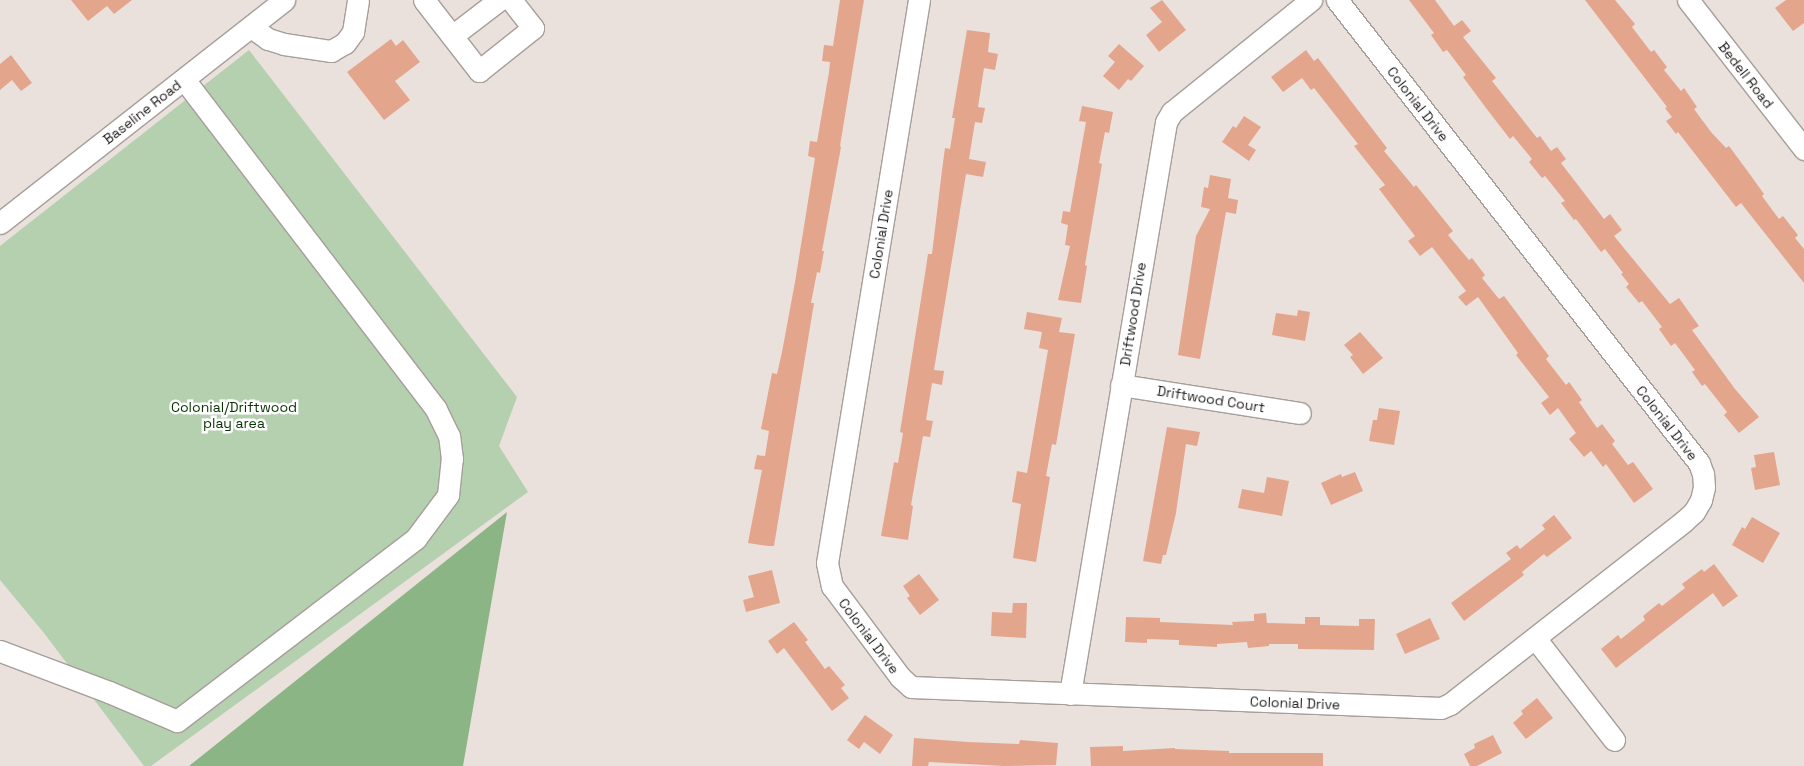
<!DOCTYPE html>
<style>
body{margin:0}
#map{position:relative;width:1804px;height:766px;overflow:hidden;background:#eae1dd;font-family:"Space Grotesk",sans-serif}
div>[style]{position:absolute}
.green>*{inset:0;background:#b4d0af}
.forest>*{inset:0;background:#8cb585}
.building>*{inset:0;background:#e4a58d}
.roads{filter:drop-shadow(1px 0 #a69e9a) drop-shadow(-1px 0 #a69e9a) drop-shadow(0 1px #a69e9a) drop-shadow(0 -1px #a69e9a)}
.minor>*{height:21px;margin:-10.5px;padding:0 10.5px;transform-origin:10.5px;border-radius:10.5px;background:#fff}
span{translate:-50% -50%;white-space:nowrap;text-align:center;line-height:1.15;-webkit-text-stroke:5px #fff;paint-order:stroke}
.street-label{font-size:14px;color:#211e1d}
.park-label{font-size:14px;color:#083302}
</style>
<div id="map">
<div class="green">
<i style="clip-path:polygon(249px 50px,517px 397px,499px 446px,528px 492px,151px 766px,144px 766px,44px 633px,0 580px,0 246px)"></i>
</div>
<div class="forest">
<i style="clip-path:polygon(507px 512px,463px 766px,189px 766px)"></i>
</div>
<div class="building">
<i style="clip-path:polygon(71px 0,132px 0,114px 14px,107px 6px,88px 21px)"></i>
<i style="clip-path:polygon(840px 0,864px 0,840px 146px,841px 147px,822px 251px,824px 251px,820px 273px,817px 272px,811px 303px,814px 303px,774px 546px,768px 546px,748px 543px,762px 470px,754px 469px,757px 455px,765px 456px,769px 431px,761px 429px,772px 373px,777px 374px,782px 352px,795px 282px,815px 158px,808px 156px,810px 141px,817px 142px,829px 72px,830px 62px,822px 61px,824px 45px,833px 46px)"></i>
<i style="clip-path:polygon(1162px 0,1186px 30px,1159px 52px,1146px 35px,1162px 22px,1150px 8px)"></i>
<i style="clip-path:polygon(1409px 0,1435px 0,1454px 26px,1462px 20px,1471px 31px,1463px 37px,1496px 78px,1492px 81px,1537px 138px,1540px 136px,1551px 151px,1557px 147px,1566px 159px,1561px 163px,1604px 219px,1610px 214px,1622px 230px,1614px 236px,1670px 304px,1679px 298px,1699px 326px,1692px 330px,1735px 389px,1759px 417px,1739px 433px,1724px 415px,1727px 412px,1705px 384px,1702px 386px,1692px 372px,1695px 370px,1675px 343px,1671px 346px,1659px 329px,1662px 327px,1642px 301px,1639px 303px,1626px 287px,1629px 284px,1621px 274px,1623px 273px,1605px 249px,1601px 252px,1576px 219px,1574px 220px,1561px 203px,1565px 201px,1545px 176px,1542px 178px,1529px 162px,1532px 159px,1513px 136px,1510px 139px,1486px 108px,1463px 77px,1466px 75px,1447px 50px,1443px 52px,1431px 35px,1434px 33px)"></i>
<i style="clip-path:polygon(1585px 0,1615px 0,1635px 24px,1632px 27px,1651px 52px,1654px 50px,1667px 67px,1664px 70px,1681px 91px,1684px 88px,1697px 107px,1694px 109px,1711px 132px,1726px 148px,1729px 146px,1746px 169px,1764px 194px,1762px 196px,1779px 219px,1783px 216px,1798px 235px,1795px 238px,1804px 249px,1804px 283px,1741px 203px,1736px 207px,1678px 132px,1676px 134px,1666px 121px,1672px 117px,1665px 108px,1667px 107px)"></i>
<i style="clip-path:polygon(1786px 0,1804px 0,1804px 23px,1793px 31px,1775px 8px)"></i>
<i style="clip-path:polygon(967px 30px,990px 33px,988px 52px,998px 54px,995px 70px,984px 68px,978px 107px,985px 108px,982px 123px,975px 122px,969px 159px,986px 162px,983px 177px,966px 174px,934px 370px,944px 371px,942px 385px,932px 383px,926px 420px,933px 421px,930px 437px,923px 436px,911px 505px,913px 506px,908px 540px,881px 536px,894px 462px,898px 463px,903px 433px,900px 432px,925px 274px,928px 254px,932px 254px,942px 170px,945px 148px,950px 149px,955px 118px,952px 118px)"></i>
<i style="clip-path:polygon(391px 39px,396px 46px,403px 40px,420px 62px,395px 81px,410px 100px,384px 120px,347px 72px)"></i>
<i style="clip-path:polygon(1119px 44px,1144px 66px,1131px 81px,1128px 79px,1119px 90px,1103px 76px,1115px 62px,1108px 56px)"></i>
<i style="clip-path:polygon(1306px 50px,1314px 61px,1318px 58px,1387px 148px,1384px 151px,1414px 187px,1416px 185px,1453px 231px,1448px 235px,1469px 260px,1472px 258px,1485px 275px,1482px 278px,1499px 299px,1504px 296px,1549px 356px,1546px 359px,1566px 385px,1569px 382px,1582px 400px,1579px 402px,1597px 428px,1602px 424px,1615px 441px,1612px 444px,1628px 465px,1633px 462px,1653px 489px,1634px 503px,1606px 464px,1603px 467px,1591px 451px,1584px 457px,1569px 439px,1576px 433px,1558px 408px,1550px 415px,1541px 403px,1549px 397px,1516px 355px,1518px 353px,1478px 297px,1466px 306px,1458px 297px,1466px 291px,1432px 247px,1420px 256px,1408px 241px,1415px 236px,1379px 189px,1385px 185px,1354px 146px,1358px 144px,1314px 88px,1311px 90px,1302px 78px,1283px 92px,1271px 77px)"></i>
<i style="clip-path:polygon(11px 55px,32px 83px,21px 91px,12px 80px,0 90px,0 64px)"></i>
<i style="clip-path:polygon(1082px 106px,1113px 112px,1109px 133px,1105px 132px,1099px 163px,1102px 164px,1085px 265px,1087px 266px,1081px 303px,1058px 300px,1070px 246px,1065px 245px,1068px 225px,1061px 223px,1063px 211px,1070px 212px,1086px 122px,1079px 121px)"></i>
<i style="clip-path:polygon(1244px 116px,1261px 127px,1248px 145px,1256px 150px,1249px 161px,1222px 142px,1233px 126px,1236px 128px)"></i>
<i style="clip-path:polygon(1210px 175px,1231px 179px,1228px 198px,1238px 200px,1236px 214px,1226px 212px,1200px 359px,1178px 355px,1196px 236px,1210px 209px,1201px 207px,1204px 187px,1208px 188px)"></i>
<i style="clip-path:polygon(1298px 310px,1310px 312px,1305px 341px,1272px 335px,1276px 313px,1297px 316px)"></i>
<i style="clip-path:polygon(1027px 312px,1062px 318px,1059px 332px,1075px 334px,1056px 445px,1052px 444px,1046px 476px,1050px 477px,1036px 562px,1013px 558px,1021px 504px,1012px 502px,1017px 471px,1027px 473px,1048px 350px,1039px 348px,1042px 332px,1024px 329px)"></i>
<i style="clip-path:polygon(1360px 332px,1383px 358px,1363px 374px,1350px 357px,1353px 355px,1344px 345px)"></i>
<i style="clip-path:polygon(1379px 408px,1400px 411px,1394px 445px,1369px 441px,1373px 420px,1377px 420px)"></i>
<i style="clip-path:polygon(1167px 427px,1200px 432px,1197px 446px,1186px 444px,1176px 513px,1166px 555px,1163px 555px,1161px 564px,1143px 561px)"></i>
<i style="clip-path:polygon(1774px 452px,1780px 485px,1755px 490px,1751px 468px,1756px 467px,1754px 455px)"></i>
<i style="clip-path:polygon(1355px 472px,1363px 491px,1331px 505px,1321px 483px,1341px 474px,1342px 477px)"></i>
<i style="clip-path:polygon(1267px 477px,1289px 481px,1282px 516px,1238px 508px,1242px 489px,1264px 493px)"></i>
<i style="clip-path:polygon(1554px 515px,1572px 538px,1547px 557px,1544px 554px,1522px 572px,1524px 575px,1464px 621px,1451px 603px,1511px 559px,1506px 553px,1517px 545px,1520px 549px,1545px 529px,1542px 525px)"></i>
<i style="clip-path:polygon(1752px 517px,1780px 533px,1763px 563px,1732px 545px,1742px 527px,1745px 529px)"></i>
<i style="clip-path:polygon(1714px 564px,1738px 596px,1723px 607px,1713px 593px,1616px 668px,1601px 649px,1618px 635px,1621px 639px,1645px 620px,1643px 616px,1659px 603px,1662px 606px,1685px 588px,1682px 584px,1702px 569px,1704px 572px)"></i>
<i style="clip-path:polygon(772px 570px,780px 603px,746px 612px,743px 600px,754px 597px,748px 576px)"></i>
<i style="clip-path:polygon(919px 574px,939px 600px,920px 615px,907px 598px,910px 596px,903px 586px)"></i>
<i style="clip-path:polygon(1013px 603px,1027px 603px,1026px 638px,991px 636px,992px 612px,1012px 613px)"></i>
<i style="clip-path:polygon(1266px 613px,1267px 623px,1305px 624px,1305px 617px,1320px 617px,1320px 625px,1359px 626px,1359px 619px,1375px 619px,1374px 650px,1298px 649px,1298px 644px,1269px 644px,1269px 646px,1248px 648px,1247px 642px,1217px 644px,1217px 647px,1179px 645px,1179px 640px,1147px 639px,1147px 643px,1125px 642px,1126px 617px,1160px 618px,1160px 622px,1233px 625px,1232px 622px,1254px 621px,1254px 614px)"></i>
<i style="clip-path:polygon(1430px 618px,1440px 639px,1405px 654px,1396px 634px)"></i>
<i style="clip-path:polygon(794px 622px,808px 640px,805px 642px,825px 669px,829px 666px,845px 685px,841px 688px,849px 698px,832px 711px,784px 648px,777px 654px,768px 641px)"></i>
<i style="clip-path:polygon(1537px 698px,1553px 718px,1526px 739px,1513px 723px,1523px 714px,1521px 711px)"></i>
<i style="clip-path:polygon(865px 715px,893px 735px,880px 754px,864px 742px,859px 749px,847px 740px)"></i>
<i style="clip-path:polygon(1493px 735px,1502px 753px,1477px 766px,1470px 766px,1464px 754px,1475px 748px,1474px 744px)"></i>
<i style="clip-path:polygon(914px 738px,968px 742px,1019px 744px,1020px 740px,1058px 743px,1056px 765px,1004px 766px,929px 762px,928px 766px,912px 766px)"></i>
<i style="clip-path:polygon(1123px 746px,1123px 751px,1175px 748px,1175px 749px,1229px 751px,1229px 753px,1323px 753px,1323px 766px,1091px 766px,1090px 747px)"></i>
</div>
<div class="roads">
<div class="minor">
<i style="left:424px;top:0;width:90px;rotate:52.2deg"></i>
<i style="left:479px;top:71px;width:69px;rotate:-38.5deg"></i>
<i style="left:533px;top:28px;width:36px;rotate:-128deg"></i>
<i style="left:919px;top:0;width:570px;rotate:99.28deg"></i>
<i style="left:827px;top:563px;width:24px;rotate:78deg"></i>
<i style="left:832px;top:586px;width:114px;rotate:53.2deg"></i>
<i style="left:900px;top:677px;width:15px;rotate:42deg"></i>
<i style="left:911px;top:687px;width:530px;rotate:2.27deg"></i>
<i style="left:1441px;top:708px;width:10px;rotate:-24deg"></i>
<i style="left:1450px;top:704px;width:297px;rotate:-38deg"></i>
<i style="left:1684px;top:521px;width:13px;rotate:-42deg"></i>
<i style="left:1694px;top:512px;width:14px;rotate:-60deg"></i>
<i style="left:1701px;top:500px;width:13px;rotate:-77deg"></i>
<i style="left:1704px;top:487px;width:13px;rotate:-94deg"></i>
<i style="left:1703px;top:474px;width:12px;rotate:-110deg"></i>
<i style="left:1699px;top:463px;width:588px;rotate:-128.02deg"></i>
<i style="left:1688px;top:0;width:189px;rotate:52.1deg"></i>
<i style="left:251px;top:27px;width:21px;rotate:35deg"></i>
<i style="left:268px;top:39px;width:17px;rotate:17deg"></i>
<i style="left:284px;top:44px;width:48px;rotate:8.5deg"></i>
<i style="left:331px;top:51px;width:16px;rotate:-30deg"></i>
<i style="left:345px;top:43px;width:14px;rotate:-54deg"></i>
<i style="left:353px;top:32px;width:32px;rotate:-81deg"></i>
<i style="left:452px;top:36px;width:59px;rotate:-37.5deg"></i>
<i style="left:0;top:223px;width:361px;rotate:-38.1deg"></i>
<i style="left:1121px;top:385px;width:181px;rotate:8.9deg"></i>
<i style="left:1535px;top:638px;width:129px;rotate:52.2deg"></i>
<i style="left:0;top:651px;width:116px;rotate:20.6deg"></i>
<i style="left:109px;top:692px;width:74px;rotate:23.1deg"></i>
<i style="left:177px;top:721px;width:301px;rotate:-37.4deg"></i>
<i style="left:416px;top:538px;width:54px;rotate:-53.3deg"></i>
<i style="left:448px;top:495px;width:36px;rotate:-84deg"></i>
<i style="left:452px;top:459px;width:23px;rotate:-97deg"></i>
<i style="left:449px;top:436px;width:30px;rotate:-116deg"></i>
<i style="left:436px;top:409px;width:415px;rotate:-127.4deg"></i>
<i style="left:1070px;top:694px;width:580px;rotate:-80.47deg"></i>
<i style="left:1166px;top:122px;width:12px;rotate:-59deg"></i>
<i style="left:1172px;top:112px;width:179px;rotate:-38.9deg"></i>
</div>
</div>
<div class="street-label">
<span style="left:1746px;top:75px;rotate:52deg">Bedell Road</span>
<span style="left:1418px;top:104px;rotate:52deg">Colonial Drive</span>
<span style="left:142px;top:112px;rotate:-38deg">Baseline Road</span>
<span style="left:881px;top:234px;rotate:-81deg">Colonial Drive</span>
<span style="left:1133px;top:314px;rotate:-81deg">Driftwood Drive</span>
<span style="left:1211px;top:399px;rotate:9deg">Driftwood Court</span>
<span style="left:1667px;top:423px;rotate:52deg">Colonial Drive</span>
<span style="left:869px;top:636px;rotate:53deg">Colonial Drive</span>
<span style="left:1295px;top:703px;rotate:2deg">Colonial Drive</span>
</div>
<div class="park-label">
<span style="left:234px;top:415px">Colonial/Driftwood<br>play area</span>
</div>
</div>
